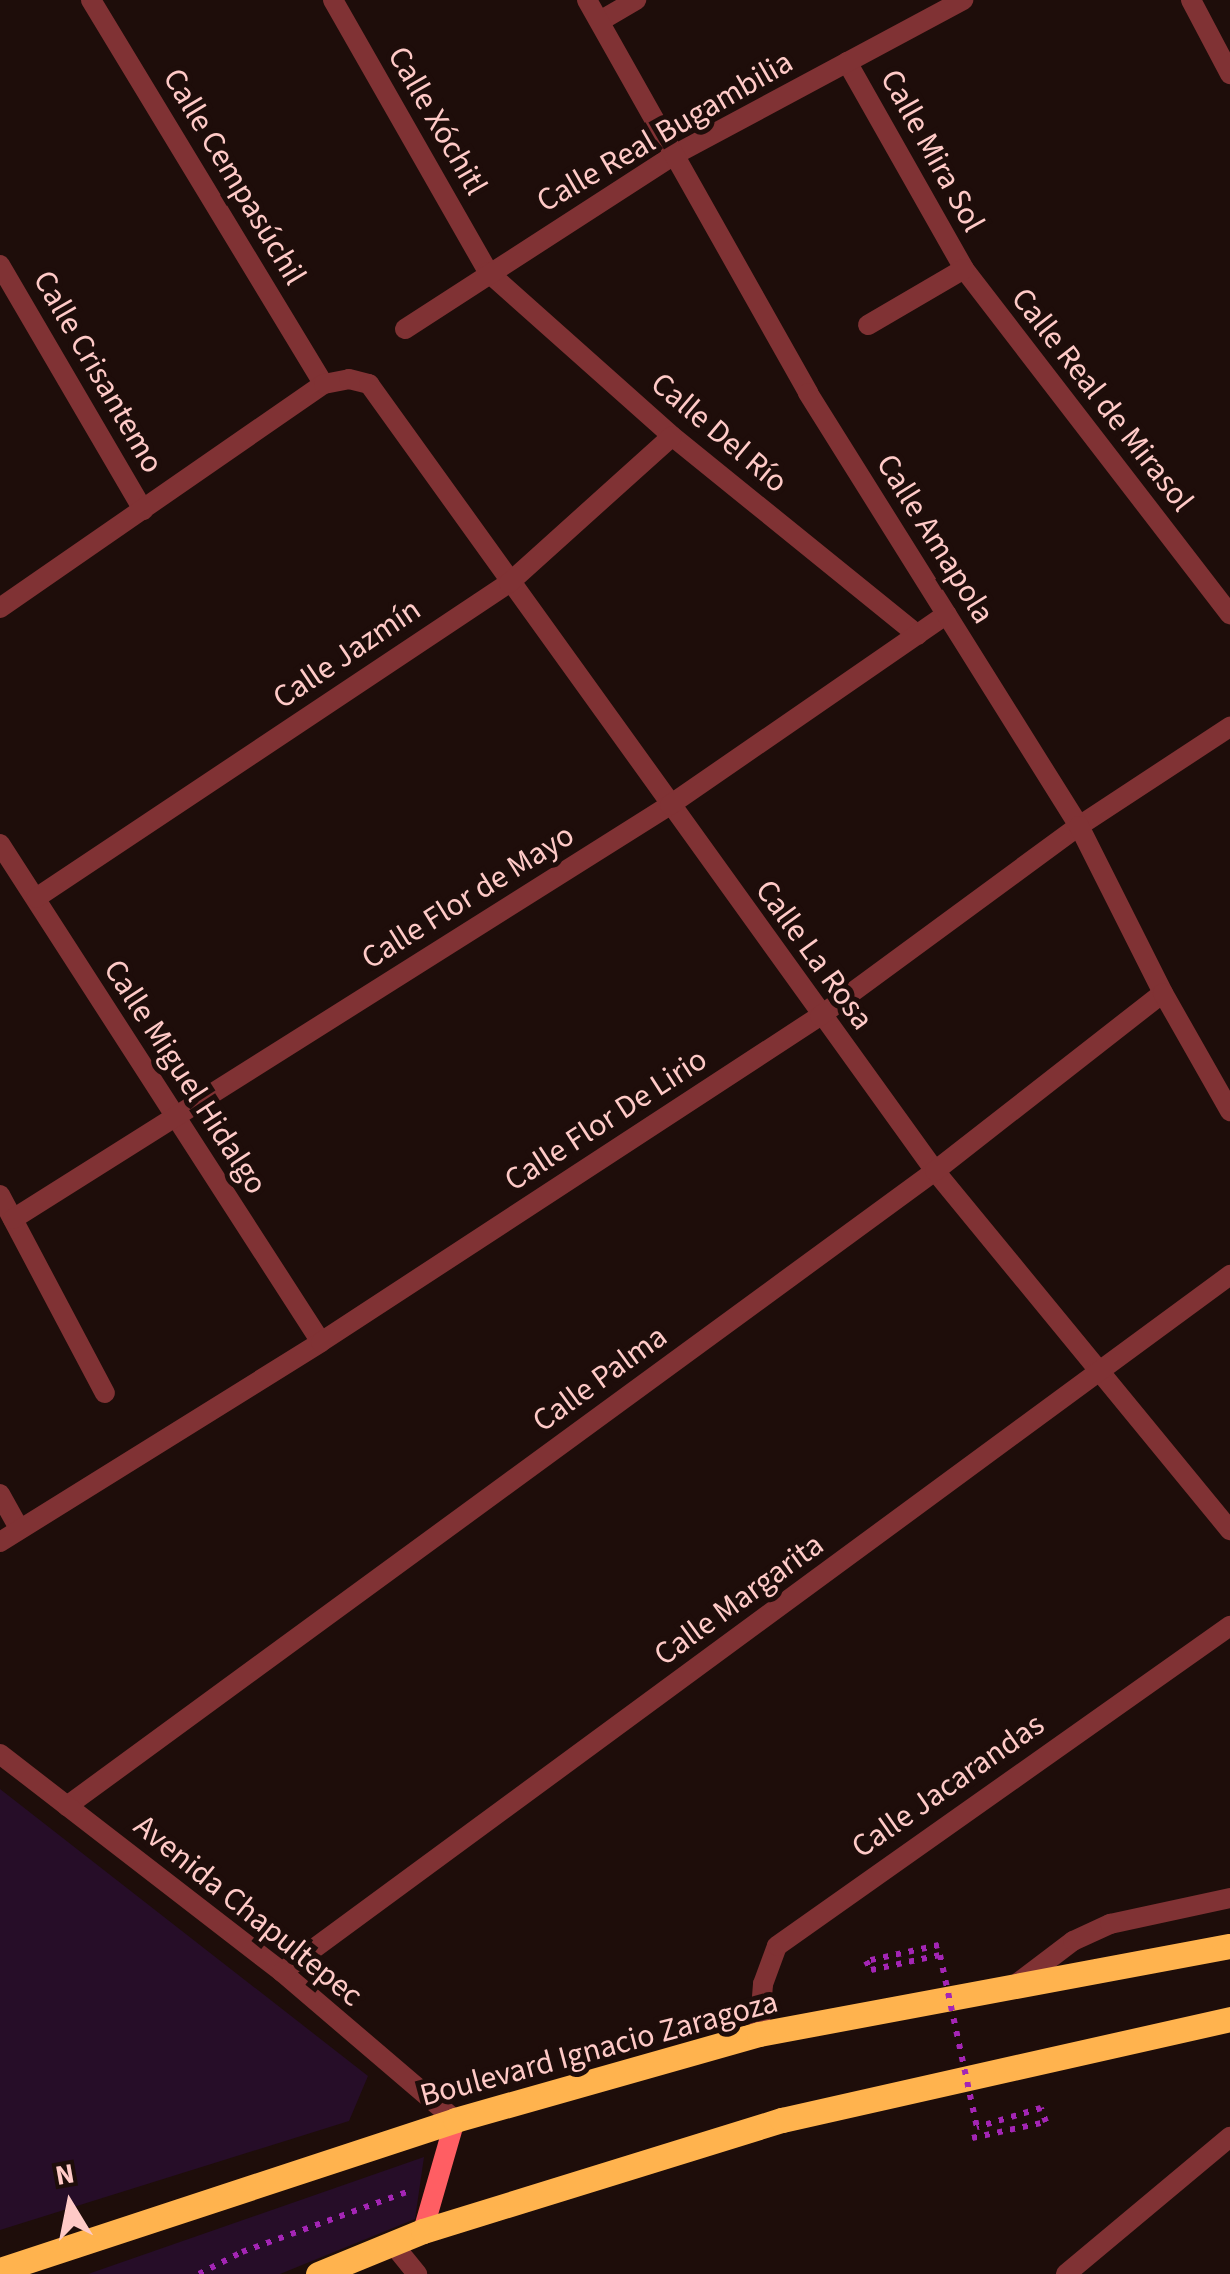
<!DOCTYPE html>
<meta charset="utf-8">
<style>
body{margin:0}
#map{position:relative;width:1230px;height:2274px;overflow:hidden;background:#1e0d0a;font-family:"Source Sans 3",sans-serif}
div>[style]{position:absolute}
.green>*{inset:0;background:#260d28}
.path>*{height:6px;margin-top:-3px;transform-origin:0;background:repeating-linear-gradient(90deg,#a425b5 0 5px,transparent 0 13px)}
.minor>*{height:20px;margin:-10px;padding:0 10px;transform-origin:10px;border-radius:10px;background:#803234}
.tertiary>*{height:20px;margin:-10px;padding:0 10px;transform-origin:10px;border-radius:10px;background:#803234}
.secondary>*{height:20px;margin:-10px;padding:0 10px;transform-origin:10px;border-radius:10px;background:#ff5e63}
.primary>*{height:25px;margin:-12.5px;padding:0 12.5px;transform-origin:12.5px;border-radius:12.5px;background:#ffb34e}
.path-bridge>*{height:6px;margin-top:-3px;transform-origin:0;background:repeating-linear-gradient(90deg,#a425b5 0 5px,transparent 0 13px)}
span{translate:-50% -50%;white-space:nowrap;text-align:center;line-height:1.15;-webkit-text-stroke:10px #1e0d0a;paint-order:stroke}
.street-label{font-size:32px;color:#ffcac7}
.north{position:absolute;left:20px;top:2154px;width:100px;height:100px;-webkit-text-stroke:8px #1e0d0a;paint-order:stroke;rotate:350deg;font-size:28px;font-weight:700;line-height:40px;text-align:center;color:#ffcac7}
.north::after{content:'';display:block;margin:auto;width:35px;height:45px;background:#ffcac7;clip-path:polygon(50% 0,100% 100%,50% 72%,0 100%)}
</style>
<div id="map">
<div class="green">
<i style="clip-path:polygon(0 1789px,368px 2076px,349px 2121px,0 2230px)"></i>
<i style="clip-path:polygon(424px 2157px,415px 2219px,280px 2274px,88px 2274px)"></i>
</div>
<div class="path">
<i style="left:939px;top:1945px;width:75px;rotate:167.6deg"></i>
<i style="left:866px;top:1961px;width:10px;rotate:61deg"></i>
<i style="left:871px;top:1970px;width:71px;rotate:-12.3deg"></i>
<i style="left:972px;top:2138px;width:76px;rotate:-12.2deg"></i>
<i style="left:1046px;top:2122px;width:15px;rotate:-110deg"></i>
<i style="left:1041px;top:2108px;width:67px;rotate:163.5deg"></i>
<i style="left:199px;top:2274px;width:48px;rotate:-27.1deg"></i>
<i style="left:242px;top:2252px;width:176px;rotate:-20deg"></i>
</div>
<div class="minor">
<i style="left:91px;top:0;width:449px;rotate:58.8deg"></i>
<i style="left:333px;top:0;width:313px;rotate:60.3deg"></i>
<i style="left:488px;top:272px;width:246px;rotate:41.7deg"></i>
<i style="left:672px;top:436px;width:316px;rotate:39deg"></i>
<i style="left:1191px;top:0;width:84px;rotate:62.2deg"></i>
<i style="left:600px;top:21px;width:42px;rotate:-30.3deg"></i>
<i style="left:847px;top:62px;width:238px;rotate:60.5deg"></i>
<i style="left:964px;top:269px;width:436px;rotate:52.4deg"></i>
<i style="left:0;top:265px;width:284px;rotate:59.7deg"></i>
<i style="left:868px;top:325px;width:111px;rotate:-30.3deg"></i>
<i style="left:405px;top:329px;width:323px;rotate:-32.9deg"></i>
<i style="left:676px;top:154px;width:326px;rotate:-28.2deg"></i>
<i style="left:0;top:608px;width:394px;rotate:-34.7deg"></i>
<i style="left:324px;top:384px;width:25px;rotate:-11deg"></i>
<i style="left:349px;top:379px;width:21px;rotate:14deg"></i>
<i style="left:369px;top:384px;width:969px;rotate:54.28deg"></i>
<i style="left:935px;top:1171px;width:465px;rotate:50.6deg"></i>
<i style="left:0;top:844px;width:592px;rotate:57.2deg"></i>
<i style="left:36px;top:898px;width:568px;rotate:-33.66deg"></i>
<i style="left:509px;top:583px;width:219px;rotate:-42deg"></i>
<i style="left:0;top:1195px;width:224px;rotate:62.1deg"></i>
<i style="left:13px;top:1219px;width:777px;rotate:-32.22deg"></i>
<i style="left:670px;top:805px;width:336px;rotate:-34.6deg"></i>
<i style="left:0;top:1494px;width:39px;rotate:61deg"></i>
<i style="left:0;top:1542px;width:378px;rotate:-31.9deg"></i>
<i style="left:321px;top:1342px;width:596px;rotate:-33.16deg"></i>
<i style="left:820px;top:1016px;width:321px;rotate:-36.3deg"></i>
<i style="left:1079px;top:826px;width:181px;rotate:-33.3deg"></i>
<i style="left:67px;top:1806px;width:1075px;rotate:-36.19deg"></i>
<i style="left:935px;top:1171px;width:289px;rotate:-38deg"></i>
<i style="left:282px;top:1972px;width:1177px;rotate:-36.32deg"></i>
<i style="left:759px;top:2034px;width:50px;rotate:-85.4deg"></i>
<i style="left:763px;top:1984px;width:40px;rotate:-69.8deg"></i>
<i style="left:777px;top:1946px;width:555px;rotate:-35.24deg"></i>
<i style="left:392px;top:2243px;width:40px;rotate:51deg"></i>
<i style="left:1066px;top:2274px;width:214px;rotate:-39.9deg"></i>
</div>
<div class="tertiary">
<i style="left:587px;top:0;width:451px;rotate:60.6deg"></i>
<i style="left:808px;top:393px;width:511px;rotate:57.96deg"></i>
<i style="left:1079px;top:826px;width:187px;rotate:63.3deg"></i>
<i style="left:1163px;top:993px;width:136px;rotate:60.4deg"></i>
<i style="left:0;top:1754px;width:356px;rotate:37.7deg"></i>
<i style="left:282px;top:1972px;width:228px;rotate:40.5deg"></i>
<i style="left:1019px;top:1982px;width:68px;rotate:-37.2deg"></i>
<i style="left:1073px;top:1941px;width:41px;rotate:-24.7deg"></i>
<i style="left:1110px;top:1924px;width:123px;rotate:-12.2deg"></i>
</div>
<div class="secondary">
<i style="left:423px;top:2231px;width:116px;rotate:-73.9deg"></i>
</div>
<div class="primary">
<i style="left:0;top:2270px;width:479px;rotate:-18.2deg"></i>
<i style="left:455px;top:2120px;width:316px;rotate:-15.8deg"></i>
<i style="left:759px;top:2034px;width:479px;rotate:-10.6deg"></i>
<i style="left:318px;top:2274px;width:113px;rotate:-22.3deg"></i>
<i style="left:423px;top:2231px;width:376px;rotate:-17.2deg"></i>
<i style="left:782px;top:2120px;width:459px;rotate:-12.7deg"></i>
</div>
<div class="path-bridge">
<i style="left:940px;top:1955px;width:176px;rotate:77.9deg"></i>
</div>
<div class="street-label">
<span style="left:437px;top:121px;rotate:60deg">Calle Xóchitl</span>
<span style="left:665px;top:132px;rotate:-30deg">Calle Real Bugambilia</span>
<span style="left:932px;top:151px;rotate:61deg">Calle Mira Sol</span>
<span style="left:234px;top:177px;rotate:59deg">Calle Cempasúchil</span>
<span style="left:98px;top:372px;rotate:60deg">Calle Crisantemo</span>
<span style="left:1102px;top:400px;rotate:52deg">Calle Real de Mirasol</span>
<span style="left:719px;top:433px;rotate:40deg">Calle Del Río</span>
<span style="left:935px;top:539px;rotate:58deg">Calle Amapola</span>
<span style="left:347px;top:654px;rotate:-34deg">Calle Jazmín</span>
<span style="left:468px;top:897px;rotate:-32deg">Calle Flor de Mayo</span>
<span style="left:814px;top:955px;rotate:54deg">Calle La Rosa</span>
<span style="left:185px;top:1077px;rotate:57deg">Calle Miguel Hidalgo</span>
<span style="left:606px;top:1120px;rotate:-33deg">Calle Flor De Lirio</span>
<span style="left:600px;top:1379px;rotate:-36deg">Calle Palma</span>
<span style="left:739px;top:1600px;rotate:-36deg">Calle Margarita</span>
<span style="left:948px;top:1786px;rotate:-35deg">Calle Jacarandas</span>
<span style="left:248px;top:1911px;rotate:39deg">Avenida Chapultepec</span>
<span style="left:599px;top:2049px;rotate:-15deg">Boulevard Ignacio Zaragoza</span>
</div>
<div class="north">N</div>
</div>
